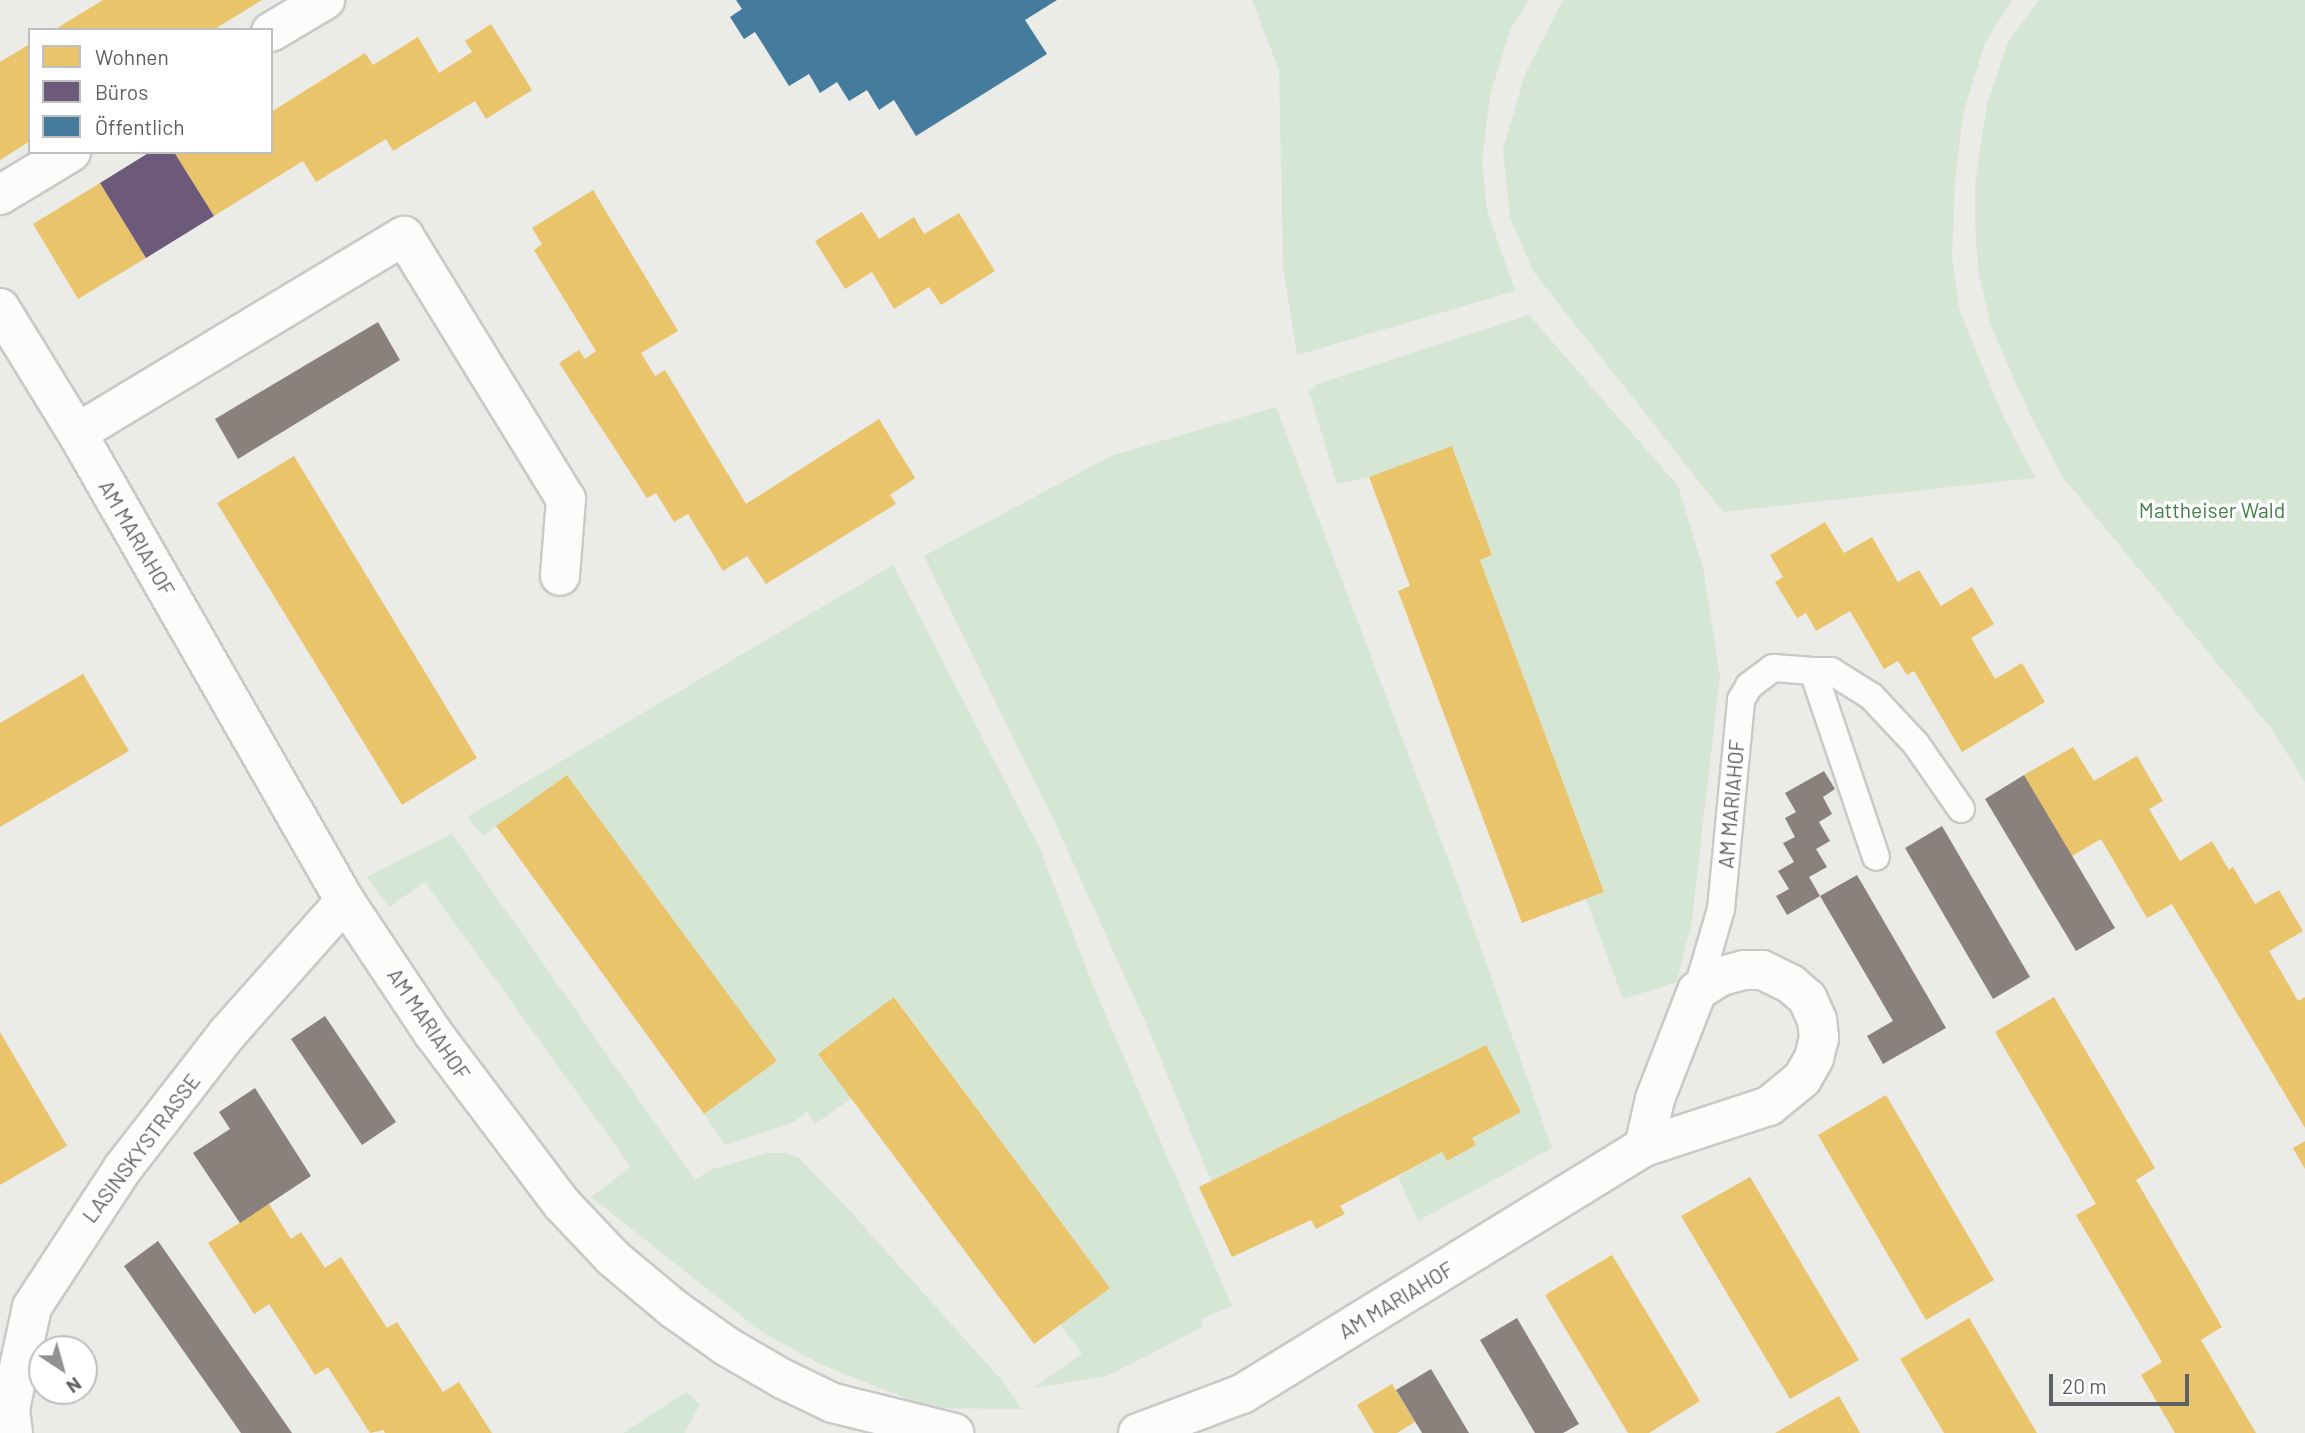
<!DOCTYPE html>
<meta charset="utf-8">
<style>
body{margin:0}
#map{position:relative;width:2305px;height:1433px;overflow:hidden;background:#ebebe7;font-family:Barlow,sans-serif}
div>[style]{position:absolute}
.green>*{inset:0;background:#d6e6d4}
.homes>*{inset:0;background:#e9c46a}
.offices>*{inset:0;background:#6d597a}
.public>*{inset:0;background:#457b9d}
.industry>*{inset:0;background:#8a817c}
.roads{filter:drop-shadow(2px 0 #c9c9c8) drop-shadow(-2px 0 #c9c9c8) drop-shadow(0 2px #c9c9c8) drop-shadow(0 -2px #c9c9c8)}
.service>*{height:26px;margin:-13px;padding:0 13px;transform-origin:13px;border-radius:13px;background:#fcfcfb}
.minor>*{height:38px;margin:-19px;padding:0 19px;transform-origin:19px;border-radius:19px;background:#fcfcfb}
.tertiary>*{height:38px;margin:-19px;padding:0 19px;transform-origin:19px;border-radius:19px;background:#fcfcfb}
span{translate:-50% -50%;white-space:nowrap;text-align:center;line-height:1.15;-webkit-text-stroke:7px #fff;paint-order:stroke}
.park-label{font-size:21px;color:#3f8044}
.street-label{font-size:21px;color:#5d6064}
.legend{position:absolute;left:28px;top:28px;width:245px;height:126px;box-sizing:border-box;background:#fff;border:2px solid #bebfc1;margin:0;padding:9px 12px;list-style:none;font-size:21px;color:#5d6064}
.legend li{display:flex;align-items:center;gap:14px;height:35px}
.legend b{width:35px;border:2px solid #bebfc1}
.north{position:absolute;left:28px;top:1335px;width:70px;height:70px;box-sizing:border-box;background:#fff;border:2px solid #bebfc1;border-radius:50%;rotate:144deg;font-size:19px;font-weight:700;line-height:28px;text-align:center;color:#5d6064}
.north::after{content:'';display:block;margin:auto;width:24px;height:32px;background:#8f9192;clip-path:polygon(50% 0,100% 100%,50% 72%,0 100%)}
.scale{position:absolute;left:2049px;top:1374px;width:140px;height:32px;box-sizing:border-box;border:4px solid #5d6064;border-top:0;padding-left:9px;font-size:21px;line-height:24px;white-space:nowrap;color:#5d6064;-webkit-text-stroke:5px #fff;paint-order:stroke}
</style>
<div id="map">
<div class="green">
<i style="clip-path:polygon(1252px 0,1529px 0,1510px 30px,1490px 96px,1482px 161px,1487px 210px,1515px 291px,1297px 355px,1283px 267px,1279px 70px)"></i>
<i style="clip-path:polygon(1563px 0,2012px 0,1984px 45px,1963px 115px,1955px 181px,1952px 257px,1959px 307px,1967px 329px,2003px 416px,2035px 478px,1723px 512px,1533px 271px,1510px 218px,1503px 150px,1525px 74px)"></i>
<i style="clip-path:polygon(2039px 0,2305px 0,2305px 782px,2271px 728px,2061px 475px,2028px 410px,1991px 326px,1978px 270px,1975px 223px,1975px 184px,1982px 137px,1987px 104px,2008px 42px)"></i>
<i style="clip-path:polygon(1529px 315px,1678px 486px,1703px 568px,1720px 675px,1692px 920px,1677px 982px,1623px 999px,1586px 899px,1604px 892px,1480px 560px,1492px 554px,1452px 446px,1369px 477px,1337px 484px,1309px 392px,1317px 384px)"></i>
<i style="clip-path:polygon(1276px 407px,1460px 890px,1552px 1148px,1418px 1221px,1398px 1176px,1442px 1152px,1447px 1160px,1472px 1138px,1521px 1112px,1486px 1045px,1211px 1181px,1148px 1028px,1057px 827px,924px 556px,1111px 456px)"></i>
<i style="clip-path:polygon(893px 565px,1040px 849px,1094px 988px,1232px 1306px,1201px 1319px,1203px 1327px,1107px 1376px,1033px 1388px,1082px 1354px,1060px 1324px,1110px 1288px,895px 997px,818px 1054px,852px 1098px,815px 1124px,807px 1111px,794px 1122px,725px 1145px,704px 1114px,777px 1061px,567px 775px,483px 836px,467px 817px)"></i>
<i style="clip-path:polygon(452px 834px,695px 1180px,710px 1170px,767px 1153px,786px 1153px,799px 1158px,850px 1211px,1004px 1383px,1022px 1409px,931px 1408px,822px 1365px,762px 1332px,591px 1197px,631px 1167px,425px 882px,389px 907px,367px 877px)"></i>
<i style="clip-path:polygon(686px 1392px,700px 1404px,685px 1433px,623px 1433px)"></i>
</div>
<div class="homes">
<i style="clip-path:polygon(103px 0,262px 0,213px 30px,54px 30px)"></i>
<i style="clip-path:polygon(491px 24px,532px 90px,486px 119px,475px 101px,393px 151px,386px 139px,316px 182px,303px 161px,214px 216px,174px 152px,271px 152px,271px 112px,365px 53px,373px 65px,418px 37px,439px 73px,472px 52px,465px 41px)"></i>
<i style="clip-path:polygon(30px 44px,30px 141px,0 160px,0 62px)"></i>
<i style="clip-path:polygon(100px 183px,146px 258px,78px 299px,33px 224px)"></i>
<i style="clip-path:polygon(593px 190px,678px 331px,641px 353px,655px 376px,665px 370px,746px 504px,879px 419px,915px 478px,890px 495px,896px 504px,766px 584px,747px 556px,723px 571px,688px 514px,674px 522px,656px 493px,647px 498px,559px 363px,579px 350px,585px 359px,596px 351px,534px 250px,542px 244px,532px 228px)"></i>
<i style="clip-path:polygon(862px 212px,879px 239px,914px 217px,924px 234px,959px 213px,995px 271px,941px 305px,929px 287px,894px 309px,872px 272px,845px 289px,815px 241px)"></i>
<i style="clip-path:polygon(1452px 446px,1492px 555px,1480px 560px,1604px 892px,1522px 923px,1398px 591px,1410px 586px,1369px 477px)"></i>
<i style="clip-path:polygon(294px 456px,477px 758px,402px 805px,217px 503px)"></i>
<i style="clip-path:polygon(1825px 522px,1844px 553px,1872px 537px,1898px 582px,1919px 570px,1941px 606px,1972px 587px,1994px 624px,1971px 638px,1995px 679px,2022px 663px,2045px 702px,1962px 752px,1914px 671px,1907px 675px,1898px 661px,1884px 669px,1850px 611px,1816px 631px,1806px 613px,1797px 618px,1775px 582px,1783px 577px,1770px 555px)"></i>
<i style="clip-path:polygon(83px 674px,129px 751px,0 827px,0 723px)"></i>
<i style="clip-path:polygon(2073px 747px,2094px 781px,2137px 756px,2163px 801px,2149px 809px,2180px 861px,2212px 841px,2229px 870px,2233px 867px,2255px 904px,2279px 890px,2303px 931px,2269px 951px,2298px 1001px,2305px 997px,2305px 1128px,2172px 904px,2147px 918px,2101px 839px,2072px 856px,2024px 775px)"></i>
<i style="clip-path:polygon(567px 775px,777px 1061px,704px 1114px,496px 826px)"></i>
<i style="clip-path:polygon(894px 997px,1110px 1288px,1034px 1344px,818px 1054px)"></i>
<i style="clip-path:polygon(2054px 997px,2155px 1168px,2136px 1180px,2222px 1327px,2201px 1340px,2256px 1433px,2175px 1433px,2141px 1375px,2162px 1362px,2076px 1215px,2096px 1204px,1995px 1032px)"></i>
<i style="clip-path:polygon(0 1032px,67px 1146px,0 1185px)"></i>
<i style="clip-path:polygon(1486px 1045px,1521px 1112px,1472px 1138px,1476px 1145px,1447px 1161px,1442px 1152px,1340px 1206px,1345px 1214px,1316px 1229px,1311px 1220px,1232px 1257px,1199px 1187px)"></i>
<i style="clip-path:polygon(1886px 1095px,1994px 1280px,1926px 1320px,1818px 1135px)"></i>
<i style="clip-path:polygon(2305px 1141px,2305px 1169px,2293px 1148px)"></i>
<i style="clip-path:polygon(1750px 1177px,1859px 1360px,1790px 1399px,1681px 1216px)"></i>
<i style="clip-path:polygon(269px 1204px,291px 1239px,301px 1232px,325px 1268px,341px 1257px,387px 1328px,397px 1322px,443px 1392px,459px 1382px,492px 1433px,385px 1433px,384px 1430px,370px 1433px,328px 1367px,315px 1375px,269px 1304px,254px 1314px,208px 1243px)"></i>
<i style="clip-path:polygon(1612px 1255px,1700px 1401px,1649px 1433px,1628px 1433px,1545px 1295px)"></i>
<i style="clip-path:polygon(1969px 1318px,1991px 1355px,2037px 1433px,1944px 1433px,1900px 1359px)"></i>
<i style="clip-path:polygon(1392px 1384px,1415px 1422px,1397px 1433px,1374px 1433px,1357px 1405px)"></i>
<i style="clip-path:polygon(1839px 1396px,1860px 1433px,1775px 1433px)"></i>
</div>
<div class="offices">
<i style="clip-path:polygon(150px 152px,174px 152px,214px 216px,146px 258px,100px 183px)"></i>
</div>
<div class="public">
<i style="clip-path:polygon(736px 0,1057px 0,1025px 20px,1047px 54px,916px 136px,894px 100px,879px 110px,867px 90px,849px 101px,837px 82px,820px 93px,809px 74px,789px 86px,755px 32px,744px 39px,730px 17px,742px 9px)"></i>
</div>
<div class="industry">
<i style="clip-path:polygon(378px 322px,400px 360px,238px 459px,215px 419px)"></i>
<i style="clip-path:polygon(1824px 771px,1835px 789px,1823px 797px,1832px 814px,1819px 822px,1830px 841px,1816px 849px,1827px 867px,1809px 877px,1820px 896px,1787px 915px,1776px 896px,1789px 889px,1778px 871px,1794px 862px,1783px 843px,1795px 837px,1785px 818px,1796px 812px,1785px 793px)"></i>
<i style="clip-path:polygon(2024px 775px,2115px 928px,2076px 951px,1985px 799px)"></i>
<i style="clip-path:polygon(1942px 826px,2030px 977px,1993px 999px,1905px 848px)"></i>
<i style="clip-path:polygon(1857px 875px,1946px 1028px,1883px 1064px,1867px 1036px,1893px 1021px,1820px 896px)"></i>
<i style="clip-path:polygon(325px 1016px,396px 1122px,362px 1145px,291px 1039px)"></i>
<i style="clip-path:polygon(255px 1088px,311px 1176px,240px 1223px,193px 1153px,230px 1129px,219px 1112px)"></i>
<i style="clip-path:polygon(158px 1241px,292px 1433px,241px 1433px,124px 1266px)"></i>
<i style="clip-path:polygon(1517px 1318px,1579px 1424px,1563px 1433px,1535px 1433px,1480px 1340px)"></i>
<i style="clip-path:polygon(1431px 1369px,1469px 1433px,1422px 1433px,1396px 1390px)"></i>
</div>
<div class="roads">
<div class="service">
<i style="left:1813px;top:671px;width:18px"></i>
<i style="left:1831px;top:671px;width:47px;rotate:32deg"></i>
<i style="left:1871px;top:696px;width:66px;rotate:46.8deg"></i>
<i style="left:1916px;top:744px;width:79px;rotate:55.3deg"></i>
<i style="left:1697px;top:991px;width:85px;rotate:-73.7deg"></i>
<i style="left:1721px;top:909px;width:210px;rotate:-84.5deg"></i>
<i style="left:1741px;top:700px;width:16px;rotate:-60deg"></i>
<i style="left:1749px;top:686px;width:30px;rotate:-37deg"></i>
<i style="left:1773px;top:668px;width:40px;rotate:4.3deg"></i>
<i style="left:1813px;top:671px;width:196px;rotate:71.3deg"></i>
</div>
<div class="minor">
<i style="left:271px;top:32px;width:63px;rotate:-30.7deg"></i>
<i style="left:0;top:195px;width:83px;rotate:-31.2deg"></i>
<i style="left:77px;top:433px;width:382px;rotate:-31.1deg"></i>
<i style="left:404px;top:236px;width:309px;rotate:58.4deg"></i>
<i style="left:566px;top:499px;width:77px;rotate:94.5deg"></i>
<i style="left:13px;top:1433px;width:24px;rotate:-97deg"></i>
<i style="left:10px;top:1409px;width:104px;rotate:-77.8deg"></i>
<i style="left:32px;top:1307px;width:166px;rotate:-56.8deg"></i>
<i style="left:123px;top:1168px;width:170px;rotate:-52.2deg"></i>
<i style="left:227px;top:1034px;width:178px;rotate:-48.4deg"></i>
</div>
<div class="tertiary">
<i style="left:0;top:308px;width:147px;rotate:58.4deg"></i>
<i style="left:77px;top:433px;width:539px;rotate:60.2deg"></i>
<i style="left:345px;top:901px;width:159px;rotate:56.3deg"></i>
<i style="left:433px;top:1033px;width:214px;rotate:53deg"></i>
<i style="left:562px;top:1204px;width:74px;rotate:46.6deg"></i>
<i style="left:613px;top:1258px;width:80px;rotate:39.9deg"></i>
<i style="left:674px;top:1309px;width:64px;rotate:35.4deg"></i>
<i style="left:726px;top:1346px;width:66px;rotate:30.1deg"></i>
<i style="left:783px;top:1379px;width:55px;rotate:25.6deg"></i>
<i style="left:833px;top:1403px;width:125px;rotate:13.9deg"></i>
<i style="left:1138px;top:1433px;width:111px;rotate:-20.6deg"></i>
<i style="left:1242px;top:1394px;width:472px;rotate:-31.6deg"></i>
<i style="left:1644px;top:1147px;width:132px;rotate:-18.2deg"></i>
<i style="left:1769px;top:1106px;width:43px;rotate:-39.3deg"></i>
<i style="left:1802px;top:1079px;width:24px;rotate:-60deg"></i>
<i style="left:1814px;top:1058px;width:21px;rotate:-76deg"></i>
<i style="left:1819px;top:1038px;width:18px;rotate:-96deg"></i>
<i style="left:1817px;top:1020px;width:24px;rotate:-114deg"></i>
<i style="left:1807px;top:998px;width:21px;rotate:-139deg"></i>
<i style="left:1791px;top:984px;width:32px;rotate:-154deg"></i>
<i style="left:1762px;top:970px;width:18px;rotate:180deg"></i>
<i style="left:1744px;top:970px;width:24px;rotate:165deg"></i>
<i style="left:1721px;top:976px;width:28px;rotate:148deg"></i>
<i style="left:1697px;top:991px;width:116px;rotate:111.3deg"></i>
<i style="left:1655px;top:1099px;width:49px;rotate:102.9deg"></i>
</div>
</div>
<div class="park-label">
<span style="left:2212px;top:510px">Mattheiser Wald</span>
</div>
<div class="street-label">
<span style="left:137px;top:538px;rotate:60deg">AM MARIAHOF</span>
<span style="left:1731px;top:804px;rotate:-85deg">AM MARIAHOF</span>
<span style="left:429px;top:1024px;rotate:56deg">AM MARIAHOF</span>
<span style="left:141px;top:1148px;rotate:-53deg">LASINSKYSTRASSE</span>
<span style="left:1396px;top:1300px;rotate:-31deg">AM MARIAHOF</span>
</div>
<ul class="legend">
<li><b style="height:19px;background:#e9c46a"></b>Wohnen</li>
<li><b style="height:19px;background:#6d597a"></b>Büros</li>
<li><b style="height:19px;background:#457b9d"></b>Öffentlich</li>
</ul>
<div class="north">N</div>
<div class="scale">20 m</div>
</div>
